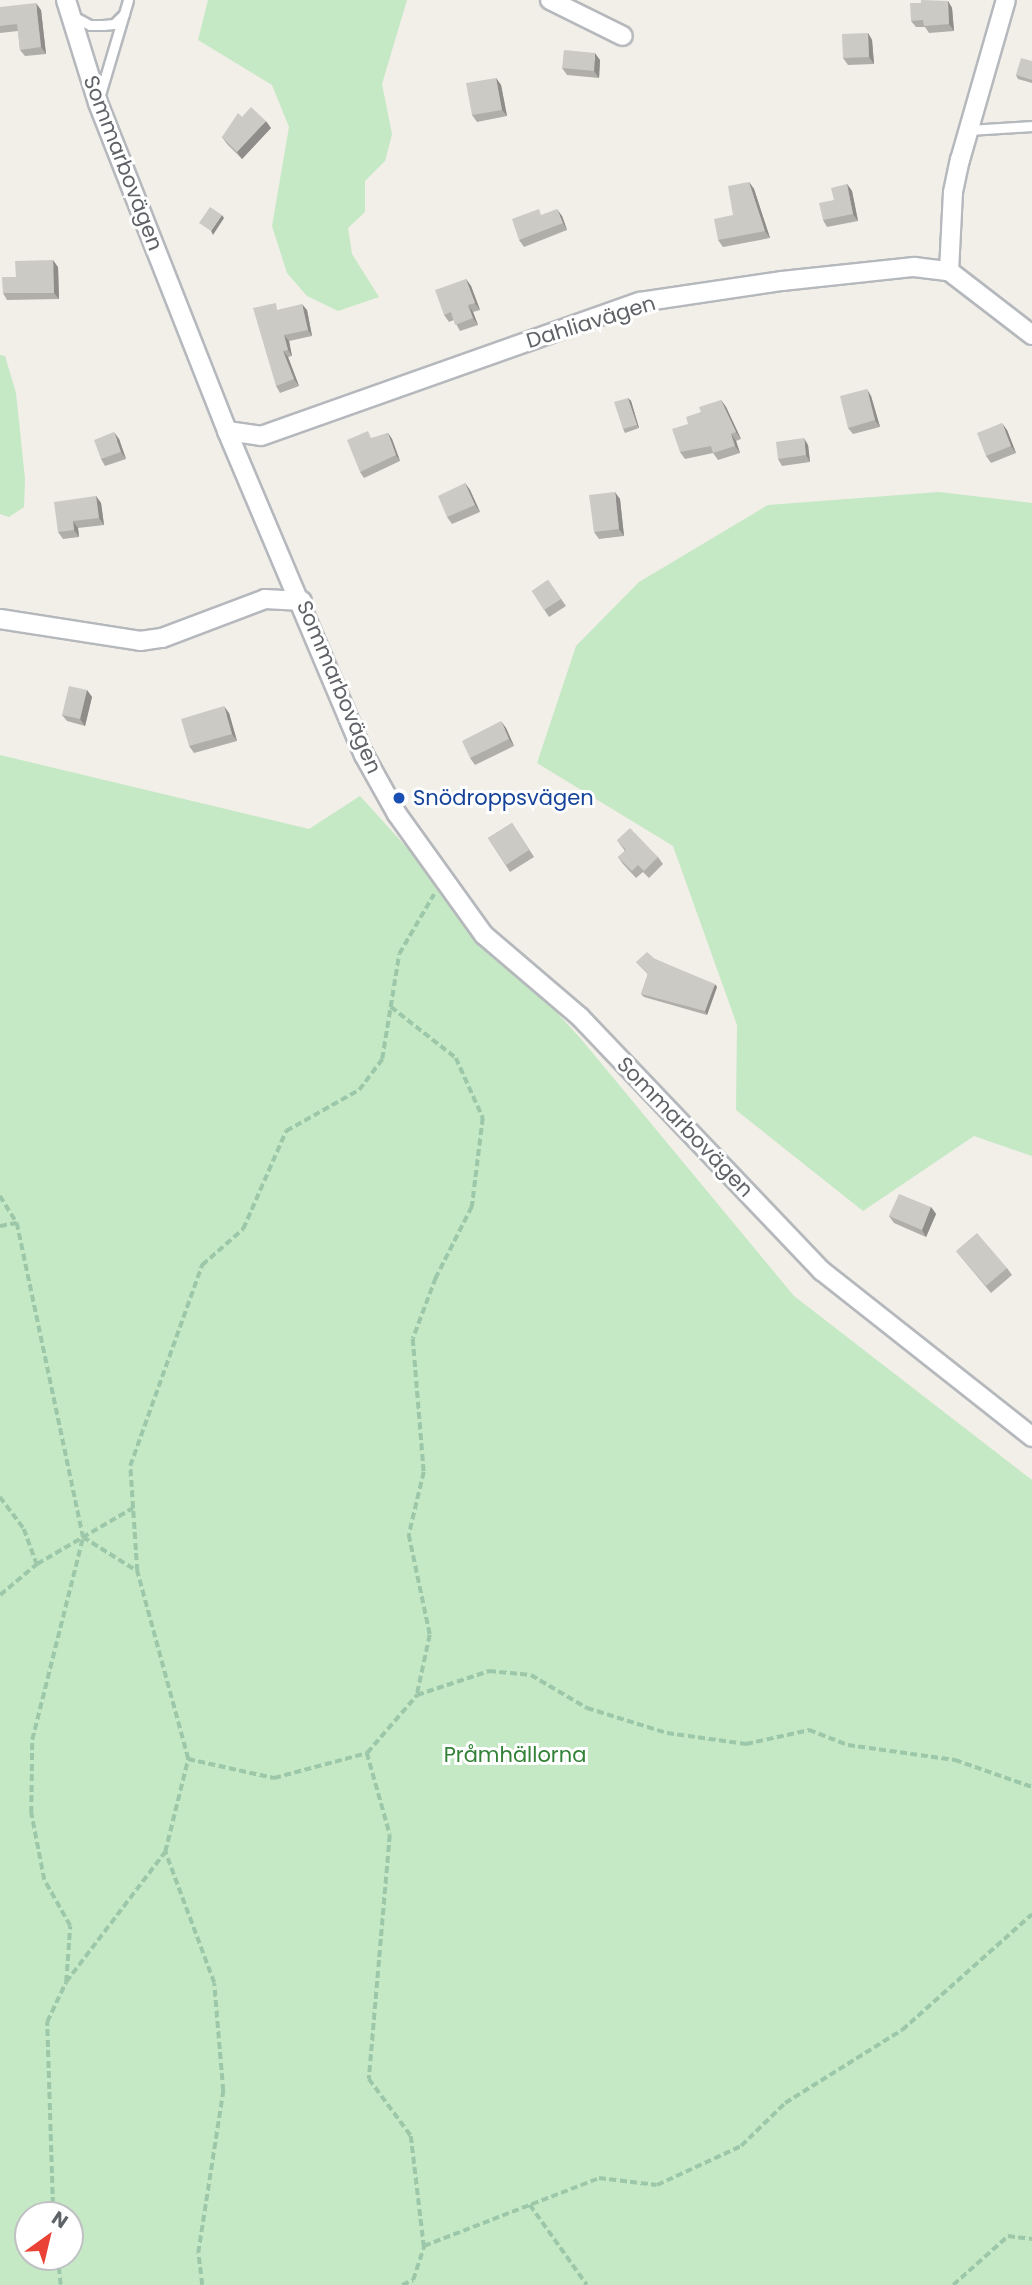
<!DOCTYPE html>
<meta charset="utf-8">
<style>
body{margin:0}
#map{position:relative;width:1032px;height:2285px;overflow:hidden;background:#f1efe8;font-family:Poppins,sans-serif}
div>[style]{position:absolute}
.green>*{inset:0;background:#c5e8c5}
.path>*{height:3.5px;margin-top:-1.75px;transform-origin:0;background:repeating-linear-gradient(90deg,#9cc7a9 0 7px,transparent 0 10.5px)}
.roads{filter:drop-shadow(2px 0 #b5b8bc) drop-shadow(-2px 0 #b5b8bc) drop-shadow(0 2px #b5b8bc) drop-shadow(0 -2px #b5b8bc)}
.service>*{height:9px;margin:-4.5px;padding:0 4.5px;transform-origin:4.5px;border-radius:4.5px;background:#fff}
.minor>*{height:18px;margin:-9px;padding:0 9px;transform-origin:9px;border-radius:9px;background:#fff}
.wall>*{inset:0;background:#afaea9}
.shaded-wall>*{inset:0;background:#8f8d8a}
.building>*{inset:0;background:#cccac5}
.dots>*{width:19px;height:19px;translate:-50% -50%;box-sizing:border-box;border:4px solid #fff;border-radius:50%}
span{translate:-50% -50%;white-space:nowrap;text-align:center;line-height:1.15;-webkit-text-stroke:6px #fff;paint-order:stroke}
.street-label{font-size:21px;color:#5f6368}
.transit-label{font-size:21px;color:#164399}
.left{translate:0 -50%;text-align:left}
.park-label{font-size:21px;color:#348238}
.north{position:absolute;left:14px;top:2201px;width:70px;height:70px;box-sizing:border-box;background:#fff;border:2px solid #bfc1c3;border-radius:50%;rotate:34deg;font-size:19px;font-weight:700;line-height:28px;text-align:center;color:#5f6368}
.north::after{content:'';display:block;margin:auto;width:24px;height:32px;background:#ea4335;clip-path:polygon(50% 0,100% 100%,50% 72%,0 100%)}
</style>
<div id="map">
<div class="green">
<i style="clip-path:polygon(208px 0,407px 0,382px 84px,392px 134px,385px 161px,365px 181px,365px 212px,348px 228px,352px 254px,379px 297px,338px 311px,307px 296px,287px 273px,272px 226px,289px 127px,272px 85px,198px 40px)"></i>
<i style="clip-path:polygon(0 355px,5px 356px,16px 393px,25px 479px,24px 507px,9px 517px,0 514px)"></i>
<i style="clip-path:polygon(939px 492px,1032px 503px,1032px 1156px,974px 1136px,863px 1211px,736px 1110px,737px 1025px,673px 846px,537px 763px,576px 646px,639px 582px,768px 505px)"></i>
<i style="clip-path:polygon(evenodd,0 755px,309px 829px,360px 796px,581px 1039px,794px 1296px,1032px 1480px,1032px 2285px,0 2285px,0 755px,28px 2215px,70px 2215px,70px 2257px,28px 2257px,28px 2215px)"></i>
</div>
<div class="path">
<i style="left:391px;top:1007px;width:83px;rotate:38.1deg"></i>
<i style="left:456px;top:1058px;width:66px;rotate:65.8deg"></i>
<i style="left:483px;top:1118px;width:90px;rotate:97deg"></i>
<i style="left:472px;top:1207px;width:80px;rotate:116.9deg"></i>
<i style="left:436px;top:1278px;width:65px;rotate:110.7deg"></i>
<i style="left:413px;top:1339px;width:133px;rotate:85.3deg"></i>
<i style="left:424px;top:1472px;width:65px;rotate:103.4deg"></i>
<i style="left:409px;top:1535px;width:102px;rotate:78.1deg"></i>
<i style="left:430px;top:1635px;width:61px;rotate:102.2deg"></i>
<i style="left:0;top:1196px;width:32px;rotate:58deg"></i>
<i style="left:17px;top:1223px;width:321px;rotate:78.1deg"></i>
<i style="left:83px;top:1537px;width:64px;rotate:32.2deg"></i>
<i style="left:0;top:1226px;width:17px;rotate:-10deg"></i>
<i style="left:0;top:1497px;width:40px;rotate:53deg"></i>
<i style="left:24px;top:1529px;width:37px;rotate:70deg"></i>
<i style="left:0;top:1595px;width:48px;rotate:-40deg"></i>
<i style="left:37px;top:1564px;width:111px;rotate:-30.3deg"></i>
<i style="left:367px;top:1753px;width:85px;rotate:74.3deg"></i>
<i style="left:390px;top:1835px;width:245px;rotate:94.9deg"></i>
<i style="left:369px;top:2079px;width:71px;rotate:53.6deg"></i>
<i style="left:411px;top:2136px;width:111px;rotate:83.3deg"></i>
<i style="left:188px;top:1759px;width:88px;rotate:12.5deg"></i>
<i style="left:274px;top:1778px;width:96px;rotate:-15deg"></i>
<i style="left:367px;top:1753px;width:77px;rotate:-49.2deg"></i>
<i style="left:417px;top:1695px;width:76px;rotate:-18.4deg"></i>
<i style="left:489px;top:1671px;width:42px;rotate:5.4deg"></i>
<i style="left:531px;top:1675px;width:65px;rotate:30.5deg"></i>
<i style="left:587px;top:1708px;width:84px;rotate:17.4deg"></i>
<i style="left:667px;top:1733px;width:80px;rotate:7.9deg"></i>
<i style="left:746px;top:1744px;width:65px;rotate:-12.5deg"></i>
<i style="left:809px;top:1730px;width:42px;rotate:21deg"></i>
<i style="left:848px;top:1745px;width:108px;rotate:8deg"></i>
<i style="left:955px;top:1760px;width:82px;rotate:19.3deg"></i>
<i style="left:66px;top:1982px;width:56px;rotate:-85.9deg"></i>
<i style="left:70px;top:1926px;width:53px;rotate:-119.5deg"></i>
<i style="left:44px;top:1880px;width:68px;rotate:-101deg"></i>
<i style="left:31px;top:1813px;width:73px;rotate:-89.2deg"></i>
<i style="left:32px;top:1740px;width:209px;rotate:-75.9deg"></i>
<i style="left:530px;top:2205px;width:98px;rotate:54.5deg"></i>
<i style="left:53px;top:2215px;width:193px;rotate:-91.8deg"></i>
<i style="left:47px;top:2022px;width:44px;rotate:-64.6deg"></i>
<i style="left:66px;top:1982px;width:163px;rotate:-52.7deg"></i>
<i style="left:58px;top:2257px;width:28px;rotate:84deg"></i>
<i style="left:202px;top:2285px;width:32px;rotate:-97deg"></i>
<i style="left:198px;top:2253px;width:164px;rotate:-81.2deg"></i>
<i style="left:223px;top:2091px;width:108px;rotate:-94.8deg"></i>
<i style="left:214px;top:1983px;width:140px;rotate:-110.5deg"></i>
<i style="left:165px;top:1852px;width:96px;rotate:-76.1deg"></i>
<i style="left:188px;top:1759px;width:195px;rotate:-105.2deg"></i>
<i style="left:137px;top:1571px;width:105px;rotate:-93.8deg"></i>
<i style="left:130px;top:1466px;width:214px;rotate:-70.3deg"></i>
<i style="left:202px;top:1265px;width:55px;rotate:-41.3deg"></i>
<i style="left:243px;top:1229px;width:107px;rotate:-66.3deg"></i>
<i style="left:286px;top:1131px;width:84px;rotate:-29.3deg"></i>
<i style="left:359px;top:1090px;width:39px;rotate:-53deg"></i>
<i style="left:382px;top:1059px;width:106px;rotate:-80.8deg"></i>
<i style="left:399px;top:954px;width:69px;rotate:-59.7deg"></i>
<i style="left:402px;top:2285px;width:12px;rotate:-24deg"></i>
<i style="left:413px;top:2280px;width:36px;rotate:-72deg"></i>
<i style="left:424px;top:2246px;width:188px;rotate:-21.2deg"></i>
<i style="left:599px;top:2178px;width:58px;rotate:6.9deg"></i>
<i style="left:657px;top:2185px;width:93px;rotate:-24.9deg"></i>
<i style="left:741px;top:2146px;width:62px;rotate:-44.3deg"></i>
<i style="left:785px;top:2103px;width:138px;rotate:-32deg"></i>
<i style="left:902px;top:2030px;width:174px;rotate:-41.7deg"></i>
<i style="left:953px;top:2285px;width:74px;rotate:-41.7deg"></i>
<i style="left:1008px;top:2236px;width:24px;rotate:7deg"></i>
</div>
<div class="roads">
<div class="service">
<i style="left:71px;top:15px;width:21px;rotate:28deg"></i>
<i style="left:90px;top:25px;width:13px"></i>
<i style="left:103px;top:25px;width:11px;rotate:-5deg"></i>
<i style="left:114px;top:24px;width:14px;rotate:-45deg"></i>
<i style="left:99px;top:98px;width:102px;rotate:-73.5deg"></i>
<i style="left:969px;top:130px;width:63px;rotate:-3.6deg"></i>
</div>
<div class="minor">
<i style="left:66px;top:0;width:108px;rotate:72.7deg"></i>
<i style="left:98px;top:103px;width:352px;rotate:68.5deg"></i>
<i style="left:227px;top:431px;width:352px;rotate:67.1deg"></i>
<i style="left:364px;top:755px;width:68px;rotate:60.8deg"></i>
<i style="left:397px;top:814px;width:149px;rotate:54.3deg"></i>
<i style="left:484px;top:935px;width:126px;rotate:40.5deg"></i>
<i style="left:580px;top:1017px;width:351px;rotate:46.4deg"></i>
<i style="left:822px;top:1271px;width:268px;rotate:38.3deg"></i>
<i style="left:550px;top:0;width:81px;rotate:26.3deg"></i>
<i style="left:949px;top:271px;width:79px;rotate:-87.1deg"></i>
<i style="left:953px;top:192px;width:33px;rotate:-78deg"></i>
<i style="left:960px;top:160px;width:166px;rotate:-74deg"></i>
<i style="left:227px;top:431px;width:34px;rotate:8deg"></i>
<i style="left:261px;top:436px;width:402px;rotate:-19.5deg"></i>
<i style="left:640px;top:302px;width:144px;rotate:-8.4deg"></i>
<i style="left:782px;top:281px;width:133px;rotate:-6.1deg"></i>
<i style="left:914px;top:267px;width:35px;rotate:7deg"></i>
<i style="left:949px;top:271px;width:105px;rotate:37.6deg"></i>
<i style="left:0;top:619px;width:142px;rotate:8.9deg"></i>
<i style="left:140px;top:641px;width:22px;rotate:-8deg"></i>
<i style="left:162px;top:638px;width:110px;rotate:-20.7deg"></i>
<i style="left:265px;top:599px;width:37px;rotate:3deg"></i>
</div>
</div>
<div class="wall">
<i style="clip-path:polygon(944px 1px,948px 1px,952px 8px,954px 31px,929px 33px,925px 27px,916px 27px,911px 21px)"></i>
<i style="clip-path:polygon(0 7px,41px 10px,46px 54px,25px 56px,20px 50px,18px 31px,0 33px)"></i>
<i style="clip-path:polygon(868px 33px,872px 40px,874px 64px,848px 65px,843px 58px)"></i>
<i style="clip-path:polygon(600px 60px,599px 78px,567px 75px,562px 68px)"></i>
<i style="clip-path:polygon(1032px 61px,1032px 83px,1018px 79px,1016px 75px)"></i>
<i style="clip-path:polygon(496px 78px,501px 85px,507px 116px,477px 122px,472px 115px)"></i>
<i style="clip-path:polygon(242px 117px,271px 128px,242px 159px,227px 144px,222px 137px)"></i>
<i style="clip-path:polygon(749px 182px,754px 189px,770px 238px,723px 247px,718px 240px,733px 215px)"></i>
<i style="clip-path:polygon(847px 184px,852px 191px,858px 221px,827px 227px,823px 220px,834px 200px)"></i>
<i style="clip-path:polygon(543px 215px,562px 216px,567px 230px,524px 247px,519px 240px)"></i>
<i style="clip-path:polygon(58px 267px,59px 299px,7px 300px,3px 293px)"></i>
<i style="clip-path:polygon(466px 279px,471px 286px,480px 310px,473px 312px,478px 325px,460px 331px,454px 320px,449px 322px,444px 315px)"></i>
<i style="clip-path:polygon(280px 309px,307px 310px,312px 336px,289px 341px,292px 356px,288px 357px,299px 386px,280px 393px,276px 386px)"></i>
<i style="clip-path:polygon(871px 396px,880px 427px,853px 434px,848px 428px)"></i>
<i style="clip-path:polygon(628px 398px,631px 401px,639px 428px,625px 433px,623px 429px)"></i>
<i style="clip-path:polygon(721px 400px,726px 407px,741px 439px,736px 441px,740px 453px,718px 460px,713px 453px,685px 459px,680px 452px,688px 424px,701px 412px)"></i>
<i style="clip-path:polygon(1007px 430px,1016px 453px,991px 463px,986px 456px)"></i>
<i style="clip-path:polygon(388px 433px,392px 439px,400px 461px,364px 478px,360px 472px,373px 438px)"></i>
<i style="clip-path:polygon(119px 439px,126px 459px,105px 466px,101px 459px)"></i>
<i style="clip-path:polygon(808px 445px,810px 462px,782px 466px,778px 459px)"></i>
<i style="clip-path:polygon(465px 483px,470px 490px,480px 512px,452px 524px,447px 517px)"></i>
<i style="clip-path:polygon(96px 496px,101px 503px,104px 525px,78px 528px,79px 537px,63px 539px,58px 532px)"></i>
<i style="clip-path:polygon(620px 499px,624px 536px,599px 539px,594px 532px)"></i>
<i style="clip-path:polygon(548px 580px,566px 606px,549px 617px,532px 591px)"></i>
<i style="clip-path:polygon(87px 690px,92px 697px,85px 726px,67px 721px,62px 715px)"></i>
<i style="clip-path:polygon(229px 713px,237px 741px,194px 753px,189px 746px)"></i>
<i style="clip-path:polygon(506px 728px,514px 746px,475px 765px,470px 758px)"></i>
<i style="clip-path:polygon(512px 823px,534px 857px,510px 872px,488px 838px)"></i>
<i style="clip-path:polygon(617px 840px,658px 857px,663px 864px,649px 878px,643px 872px,636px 878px,623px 864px,618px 857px,625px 851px)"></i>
<i style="clip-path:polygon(655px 959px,717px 987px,707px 1015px,644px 997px,641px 994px,648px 974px,636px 962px)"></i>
<i style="clip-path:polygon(931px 1207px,936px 1214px,926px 1237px,894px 1223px,889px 1216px)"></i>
<i style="clip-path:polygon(956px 1251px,1007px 1268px,1012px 1275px,991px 1293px)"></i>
</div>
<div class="shaded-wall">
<i style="clip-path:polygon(948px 1px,952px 8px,954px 31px,949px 24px)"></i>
<i style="clip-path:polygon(36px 3px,41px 10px,46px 54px,41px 47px)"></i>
<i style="clip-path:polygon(868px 33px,872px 40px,874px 64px,869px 57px)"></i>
<i style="clip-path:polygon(595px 53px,600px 60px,599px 78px,594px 71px)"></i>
<i style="clip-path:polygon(496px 78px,501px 85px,507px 116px,502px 110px)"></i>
<i style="clip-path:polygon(266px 121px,271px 128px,242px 159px,237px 152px)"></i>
<i style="clip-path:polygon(749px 182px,754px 189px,770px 238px,765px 231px)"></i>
<i style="clip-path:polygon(847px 184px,852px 191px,858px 221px,853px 214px)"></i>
<i style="clip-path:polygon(557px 209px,562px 216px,567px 230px,563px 223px)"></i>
<i style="clip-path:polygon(222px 215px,224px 218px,213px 235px,211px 231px)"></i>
<i style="clip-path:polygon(53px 260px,58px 267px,59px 299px,54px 293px)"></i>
<i style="clip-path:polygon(466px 279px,471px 286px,480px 310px,475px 303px)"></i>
<i style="clip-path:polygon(302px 304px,307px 310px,312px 336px,308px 330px)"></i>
<i style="clip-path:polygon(468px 305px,473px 312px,478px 325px,473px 318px)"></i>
<i style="clip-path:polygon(284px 335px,289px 341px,292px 356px,288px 350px)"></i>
<i style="clip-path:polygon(283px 351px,288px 357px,299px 386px,294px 379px)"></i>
<i style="clip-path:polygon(867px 389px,871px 396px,880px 427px,875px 420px)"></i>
<i style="clip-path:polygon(628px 398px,631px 401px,639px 428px,637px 425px)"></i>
<i style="clip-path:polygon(721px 400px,726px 407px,741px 439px,736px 432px)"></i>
<i style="clip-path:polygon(1002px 423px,1007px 430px,1016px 453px,1011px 446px)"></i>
<i style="clip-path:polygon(114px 432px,119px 439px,126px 459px,121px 452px)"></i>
<i style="clip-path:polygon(388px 433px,392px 439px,400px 461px,396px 455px)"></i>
<i style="clip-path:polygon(731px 434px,736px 441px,740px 453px,735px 446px)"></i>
<i style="clip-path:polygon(804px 438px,808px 445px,810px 462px,806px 455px)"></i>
<i style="clip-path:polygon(465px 483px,470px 490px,480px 512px,475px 505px)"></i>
<i style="clip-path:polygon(615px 492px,620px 499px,624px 536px,619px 529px)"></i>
<i style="clip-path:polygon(96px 496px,101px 503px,104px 525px,99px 518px)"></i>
<i style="clip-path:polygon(73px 521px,78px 528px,79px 537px,74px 530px)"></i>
<i style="clip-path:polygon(87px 690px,92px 697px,85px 726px,80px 719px)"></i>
<i style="clip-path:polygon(224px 706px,229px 713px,237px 741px,232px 734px)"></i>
<i style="clip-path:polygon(501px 721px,506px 728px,514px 746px,509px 739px)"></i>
<i style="clip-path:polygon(715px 984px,717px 987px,707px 1015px,705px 1011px)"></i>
<i style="clip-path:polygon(931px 1207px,936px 1214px,926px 1237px,922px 1230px)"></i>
</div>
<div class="building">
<i style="clip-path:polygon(921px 0,948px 1px,949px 24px,924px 26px,923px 20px,911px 21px,910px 3px,921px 3px)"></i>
<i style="clip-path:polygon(36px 3px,41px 47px,20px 50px,17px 24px,0 26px,0 7px)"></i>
<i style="clip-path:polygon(868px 33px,869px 57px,843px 58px,842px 34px)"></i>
<i style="clip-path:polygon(564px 50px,595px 53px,594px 71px,562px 68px)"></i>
<i style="clip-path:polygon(1021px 58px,1032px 61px,1032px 80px,1016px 75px)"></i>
<i style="clip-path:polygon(496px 78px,502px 110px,472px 115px,466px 83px)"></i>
<i style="clip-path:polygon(251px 107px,266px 121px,237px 152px,222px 137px,238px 113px,242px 117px)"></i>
<i style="clip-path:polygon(749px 182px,765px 231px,718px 240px,714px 219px,733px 215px,728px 186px)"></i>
<i style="clip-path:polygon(847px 184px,853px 214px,823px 220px,819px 203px,834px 200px,831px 188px)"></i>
<i style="clip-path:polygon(210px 207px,222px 215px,211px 231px,199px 223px)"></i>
<i style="clip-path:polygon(539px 209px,541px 215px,557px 209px,563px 223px,519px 240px,512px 219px)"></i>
<i style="clip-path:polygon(53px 260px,54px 293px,3px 293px,2px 277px,16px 277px,15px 261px)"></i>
<i style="clip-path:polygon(466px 279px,475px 303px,468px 305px,473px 318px,455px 325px,451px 312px,444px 315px,435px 290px)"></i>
<i style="clip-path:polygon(276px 303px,277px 310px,302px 304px,308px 330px,284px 335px,288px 350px,283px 351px,294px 379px,276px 386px,253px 308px)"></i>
<i style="clip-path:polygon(867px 389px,875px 420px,848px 428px,840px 396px)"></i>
<i style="clip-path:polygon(628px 398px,637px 425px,623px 429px,614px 402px)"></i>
<i style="clip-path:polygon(721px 400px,736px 432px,731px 434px,735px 446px,713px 453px,711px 446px,680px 452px,672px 429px,688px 424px,686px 417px,701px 412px,699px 407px)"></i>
<i style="clip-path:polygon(1002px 423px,1011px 446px,986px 456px,977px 433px)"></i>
<i style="clip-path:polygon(368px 431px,371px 438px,388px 433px,396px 455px,360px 472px,347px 440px)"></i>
<i style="clip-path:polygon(114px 432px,121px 452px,101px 459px,94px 440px)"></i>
<i style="clip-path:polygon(804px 438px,806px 455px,778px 459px,776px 442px)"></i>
<i style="clip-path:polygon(465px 483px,475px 505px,447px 517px,438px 496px)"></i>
<i style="clip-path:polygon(615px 492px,619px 529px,594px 532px,589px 495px)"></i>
<i style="clip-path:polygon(96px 496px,99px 518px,73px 521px,74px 530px,58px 532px,54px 502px)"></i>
<i style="clip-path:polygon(548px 580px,561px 599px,544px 610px,532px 591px)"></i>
<i style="clip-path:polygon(69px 686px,87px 690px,80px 719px,62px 715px)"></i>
<i style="clip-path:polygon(224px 706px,232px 734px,189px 746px,181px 719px)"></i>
<i style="clip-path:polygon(501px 721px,509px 739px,470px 758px,462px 741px)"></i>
<i style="clip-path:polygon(512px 823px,529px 850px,506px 865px,488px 838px)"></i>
<i style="clip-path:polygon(630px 828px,658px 857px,644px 871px,638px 865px,632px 871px,618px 857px,626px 850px,617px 840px)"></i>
<i style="clip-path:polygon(647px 952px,655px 959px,715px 984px,705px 1011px,641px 994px,648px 973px,636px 962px)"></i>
<i style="clip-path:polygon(899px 1194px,931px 1207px,922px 1230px,889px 1216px)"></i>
<i style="clip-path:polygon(977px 1233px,1007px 1268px,986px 1286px,956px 1251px)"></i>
</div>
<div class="dots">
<i style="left:399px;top:798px;background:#1a4fb4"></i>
</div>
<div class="street-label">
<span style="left:123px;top:163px;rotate:69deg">Sommarbovägen</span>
<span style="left:591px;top:322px;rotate:-17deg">Dahliavägen</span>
<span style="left:339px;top:687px;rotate:67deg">Sommarbovägen</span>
<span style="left:685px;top:1127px;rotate:46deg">Sommarbovägen</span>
</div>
<div class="transit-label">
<span class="left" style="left:413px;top:798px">Snödroppsvägen</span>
</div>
<div class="park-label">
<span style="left:515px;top:1755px">Pråmhällorna</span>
</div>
<div class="north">N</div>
</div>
